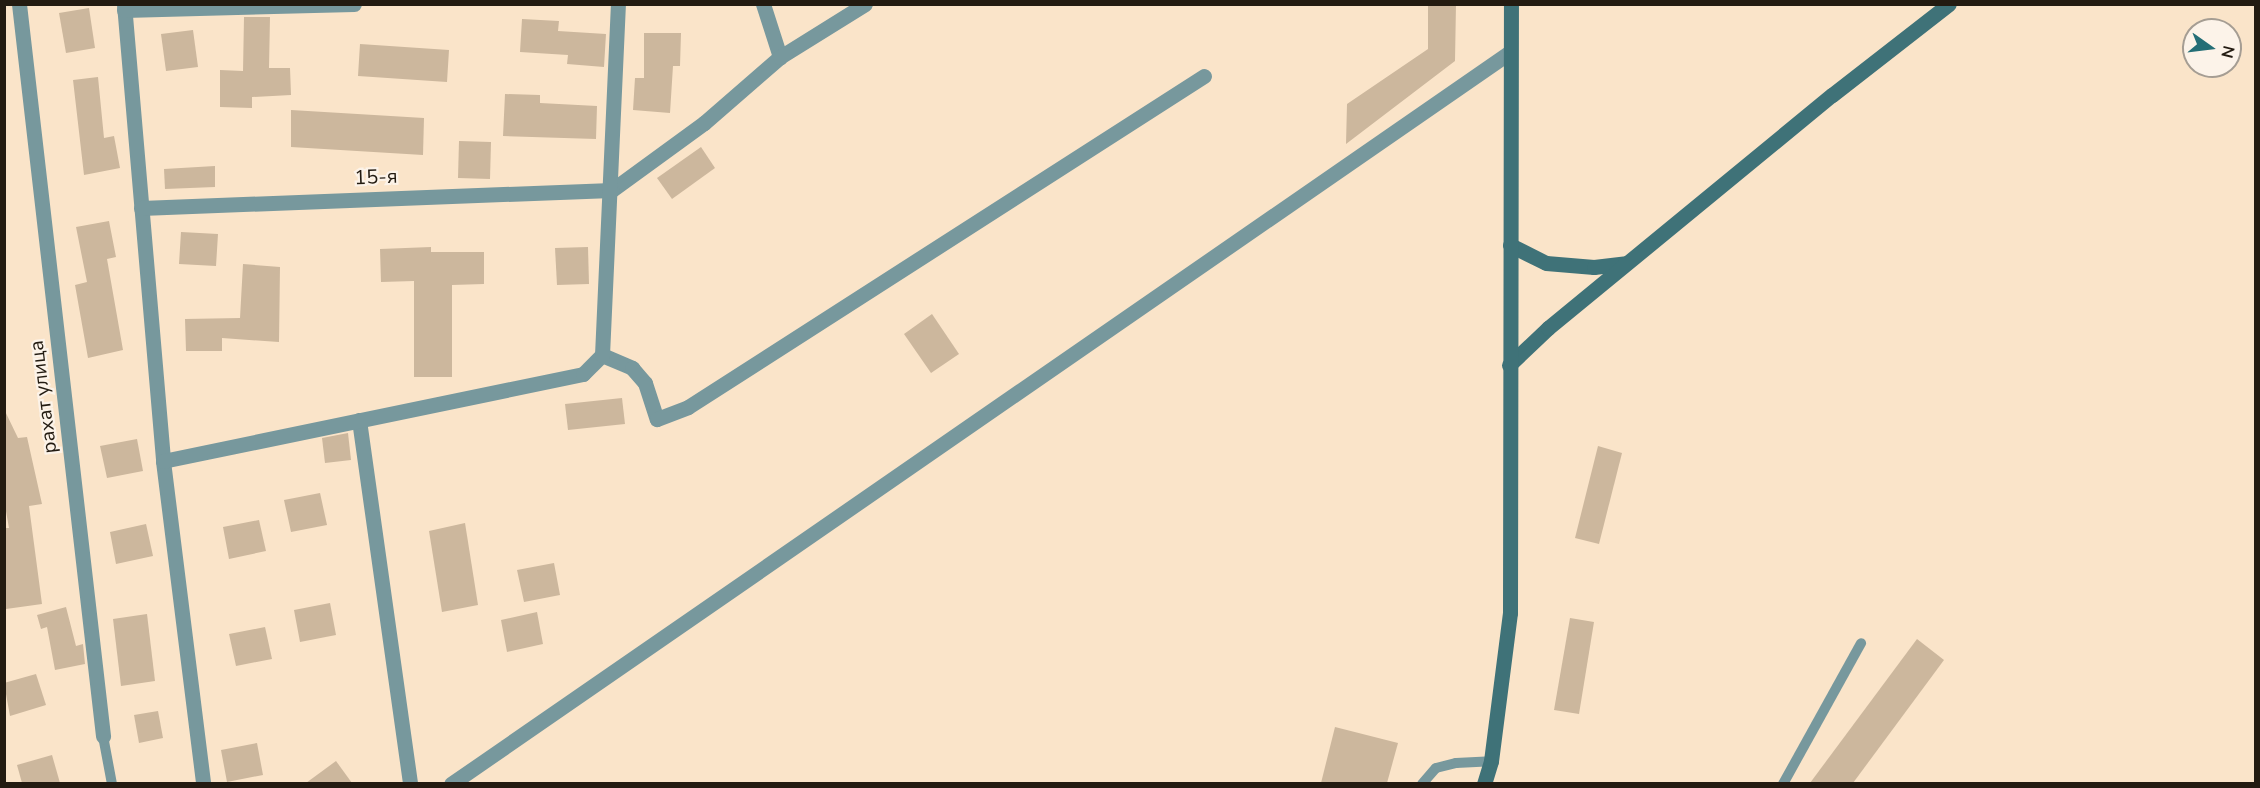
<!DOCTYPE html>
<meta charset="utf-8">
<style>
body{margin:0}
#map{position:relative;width:2260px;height:788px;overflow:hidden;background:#fae4c9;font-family:"Nunito Sans",sans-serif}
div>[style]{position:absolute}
.building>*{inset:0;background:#ccb79d}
.lane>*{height:10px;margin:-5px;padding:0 5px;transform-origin:5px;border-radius:5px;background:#77989d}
.street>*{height:15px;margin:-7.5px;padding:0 7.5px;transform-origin:7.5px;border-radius:7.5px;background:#77989d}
.secondary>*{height:15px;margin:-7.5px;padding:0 7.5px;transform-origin:7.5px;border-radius:7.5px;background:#3f7278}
span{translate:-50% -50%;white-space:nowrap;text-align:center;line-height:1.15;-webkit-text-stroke:4.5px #fcf3e9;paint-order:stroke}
.street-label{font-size:20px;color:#231b11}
.frame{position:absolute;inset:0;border:6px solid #231b11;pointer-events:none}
.north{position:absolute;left:2182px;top:18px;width:60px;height:60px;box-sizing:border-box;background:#fcf3e9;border:2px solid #a59d93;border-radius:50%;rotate:104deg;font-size:16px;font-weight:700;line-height:24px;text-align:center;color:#231b11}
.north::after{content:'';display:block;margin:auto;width:21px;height:27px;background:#246e76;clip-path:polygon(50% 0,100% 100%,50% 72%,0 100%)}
</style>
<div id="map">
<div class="building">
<i style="clip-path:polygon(1428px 4px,1456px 4px,1455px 61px,1346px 144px,1347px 104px,1428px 49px)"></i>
<i style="clip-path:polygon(89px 8px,95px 48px,66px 53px,59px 13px)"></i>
<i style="clip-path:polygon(244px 17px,270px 17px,269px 68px,290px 68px,291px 95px,252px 97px,252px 108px,220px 107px,220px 70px,243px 71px)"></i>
<i style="clip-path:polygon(522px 19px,559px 21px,558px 31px,606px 34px,604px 67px,567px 64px,568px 55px,520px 52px)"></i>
<i style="clip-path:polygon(193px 30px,198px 67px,166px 71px,161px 34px)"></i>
<i style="clip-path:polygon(644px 33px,681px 33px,680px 66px,673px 66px,670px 113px,633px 110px,635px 78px,644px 78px)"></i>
<i style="clip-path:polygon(360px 44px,449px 50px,447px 82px,358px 76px)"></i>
<i style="clip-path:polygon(98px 77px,104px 138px,114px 136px,120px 168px,84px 175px,73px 80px)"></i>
<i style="clip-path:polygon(505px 94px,540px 95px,540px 103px,597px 106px,596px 139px,503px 136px)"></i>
<i style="clip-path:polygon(291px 110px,424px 118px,423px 155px,291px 147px)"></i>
<i style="clip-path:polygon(459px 141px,491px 142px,490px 179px,458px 178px)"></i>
<i style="clip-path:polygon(701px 147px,715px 168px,672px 199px,657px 178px)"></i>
<i style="clip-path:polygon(215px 166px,215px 187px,165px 189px,164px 169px)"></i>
<i style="clip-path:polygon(109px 221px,116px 257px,107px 259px,123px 350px,88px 358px,75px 285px,87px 282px,76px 227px)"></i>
<i style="clip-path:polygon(181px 232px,218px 234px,216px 266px,179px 264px)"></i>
<i style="clip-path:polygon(431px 247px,431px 252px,484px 252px,484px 284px,452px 285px,452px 377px,414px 377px,414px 281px,381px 282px,380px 249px)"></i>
<i style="clip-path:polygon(588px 247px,589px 284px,557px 285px,555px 248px)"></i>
<i style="clip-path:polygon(243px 264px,280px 267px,279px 342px,222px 338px,222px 351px,186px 351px,185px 319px,240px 318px)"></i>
<i style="clip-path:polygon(932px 314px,959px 354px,931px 373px,904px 334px)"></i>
<i style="clip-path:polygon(622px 398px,625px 424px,568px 430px,565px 404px)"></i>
<i style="clip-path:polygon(4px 409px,18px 438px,27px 437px,42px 504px,29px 506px,42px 604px,6px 609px,4px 528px,9px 528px,4px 500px)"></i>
<i style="clip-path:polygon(348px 433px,351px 460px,325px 463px,322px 438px)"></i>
<i style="clip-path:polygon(137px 439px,143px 471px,107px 478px,100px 446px)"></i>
<i style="clip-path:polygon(1598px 446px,1622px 453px,1599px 544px,1575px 538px)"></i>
<i style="clip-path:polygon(320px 493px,327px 525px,291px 532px,284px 500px)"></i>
<i style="clip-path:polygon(259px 520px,266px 551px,229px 559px,223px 527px)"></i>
<i style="clip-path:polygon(465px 523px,478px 605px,442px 612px,429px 531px)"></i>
<i style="clip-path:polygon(146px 524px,153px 556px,116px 564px,110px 532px)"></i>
<i style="clip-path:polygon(554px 563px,560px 595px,524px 602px,517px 570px)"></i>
<i style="clip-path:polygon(330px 603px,336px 635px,300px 642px,294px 610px)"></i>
<i style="clip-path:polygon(66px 607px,76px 646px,83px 644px,85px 664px,55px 670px,47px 627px,41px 629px,37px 615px)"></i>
<i style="clip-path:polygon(537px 612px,543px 644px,507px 652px,501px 620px)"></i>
<i style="clip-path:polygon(147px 614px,155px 681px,121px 686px,113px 619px)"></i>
<i style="clip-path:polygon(1570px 618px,1594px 622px,1579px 714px,1554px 710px)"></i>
<i style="clip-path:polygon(265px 627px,272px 659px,236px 666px,229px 634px)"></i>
<i style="clip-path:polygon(1917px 639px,1944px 660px,1853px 783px,1810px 783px)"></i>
<i style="clip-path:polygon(36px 674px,46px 705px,10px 716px,4px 683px)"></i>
<i style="clip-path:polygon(158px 711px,163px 738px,139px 743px,134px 715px)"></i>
<i style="clip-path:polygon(1335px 727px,1398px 743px,1387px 783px,1321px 783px)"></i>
<i style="clip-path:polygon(257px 743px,263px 775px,227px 782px,221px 750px)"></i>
<i style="clip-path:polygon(52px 755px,60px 783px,22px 783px,17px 765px)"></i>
<i style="clip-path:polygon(336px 761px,352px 783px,306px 783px)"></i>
</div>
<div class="lane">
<i style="left:103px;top:736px;width:49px;rotate:79.4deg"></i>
<i style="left:1422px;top:784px;width:21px;rotate:-49deg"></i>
<i style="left:1436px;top:768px;width:21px;rotate:-14deg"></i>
<i style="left:1456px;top:763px;width:35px;rotate:-3deg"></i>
<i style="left:1783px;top:784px;width:161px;rotate:-61deg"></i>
</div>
<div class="street">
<i style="left:19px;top:4px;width:737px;rotate:83.45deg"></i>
<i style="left:124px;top:4px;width:459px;rotate:85.1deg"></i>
<i style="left:163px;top:461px;width:325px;rotate:82.9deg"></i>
<i style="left:763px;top:4px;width:56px;rotate:72.2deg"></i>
<i style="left:124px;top:10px;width:230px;rotate:-1.5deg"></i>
<i style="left:612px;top:190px;width:114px;rotate:-36.1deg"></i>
<i style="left:704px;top:123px;width:101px;rotate:-41deg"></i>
<i style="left:780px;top:57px;width:100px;rotate:-31.9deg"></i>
<i style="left:141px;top:208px;width:471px;rotate:-2.2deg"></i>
<i style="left:602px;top:355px;width:33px;rotate:23deg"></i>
<i style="left:632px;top:368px;width:20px;rotate:49deg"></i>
<i style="left:645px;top:383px;width:38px;rotate:72deg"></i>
<i style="left:657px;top:419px;width:33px;rotate:-21deg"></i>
<i style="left:688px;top:407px;width:613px;rotate:-32.68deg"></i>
<i style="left:359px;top:420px;width:368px;rotate:82deg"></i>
<i style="left:163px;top:461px;width:429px;rotate:-11.7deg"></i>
<i style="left:583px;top:374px;width:27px;rotate:-45deg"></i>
<i style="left:602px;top:355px;width:351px;rotate:-87.4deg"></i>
<i style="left:451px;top:784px;width:1287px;rotate:-34.65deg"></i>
</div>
<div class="secondary">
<i style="left:1510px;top:245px;width:40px;rotate:26.6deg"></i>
<i style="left:1546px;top:263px;width:48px;rotate:4.8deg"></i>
<i style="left:1594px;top:267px;width:32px;rotate:-7deg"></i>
<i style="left:1509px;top:365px;width:54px;rotate:-43.5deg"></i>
<i style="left:1548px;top:328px;width:367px;rotate:-39.4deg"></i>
<i style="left:1832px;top:95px;width:148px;rotate:-37.9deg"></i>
<i style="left:1484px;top:784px;width:24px;rotate:-73deg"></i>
<i style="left:1491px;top:761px;width:149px;rotate:-82.7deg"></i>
<i style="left:1510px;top:613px;width:609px;rotate:-89.91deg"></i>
</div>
<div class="street-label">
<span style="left:376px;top:177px;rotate:-2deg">15-я</span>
<span style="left:43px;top:397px;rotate:-97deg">рахат улица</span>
</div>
<div class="frame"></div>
<div class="north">N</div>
</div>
